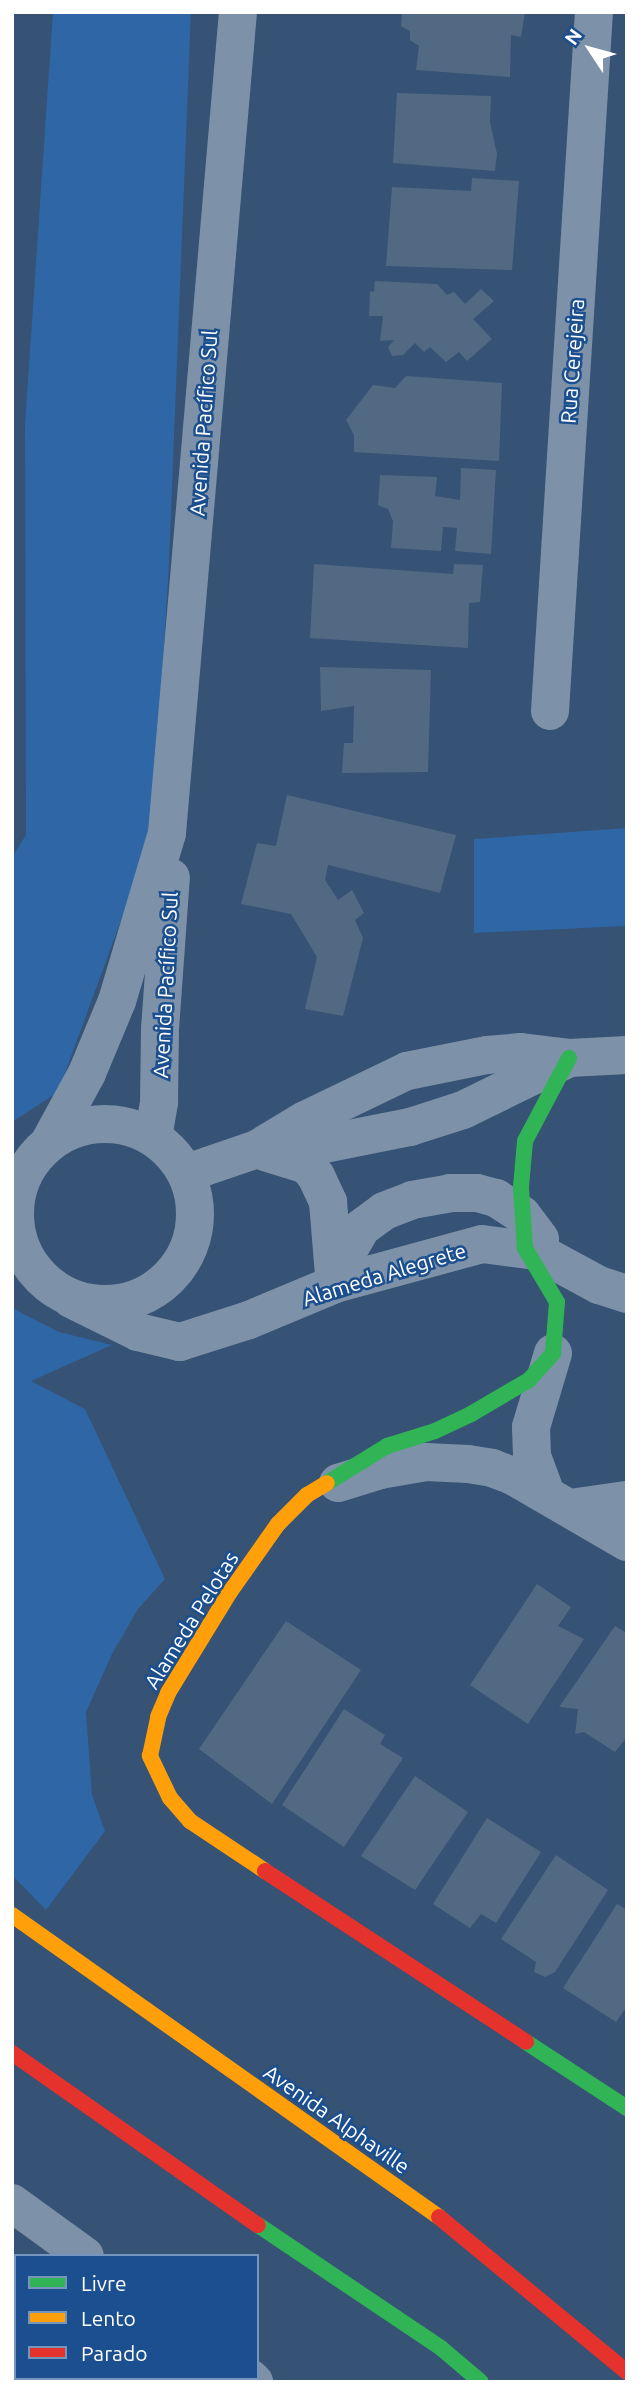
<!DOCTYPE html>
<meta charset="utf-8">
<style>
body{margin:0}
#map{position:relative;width:639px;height:2394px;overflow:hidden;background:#365274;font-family:Ubuntu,sans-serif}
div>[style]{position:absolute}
.green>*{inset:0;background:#2f66a5}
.building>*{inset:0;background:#526984}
.street>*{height:38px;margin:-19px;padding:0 19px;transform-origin:19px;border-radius:19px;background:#7d92a8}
.street>.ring{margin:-19px;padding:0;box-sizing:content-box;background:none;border:38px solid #7d92a8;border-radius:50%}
.fast>*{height:16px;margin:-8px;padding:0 8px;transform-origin:8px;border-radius:8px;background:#30b455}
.slow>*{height:16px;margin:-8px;padding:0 8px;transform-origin:8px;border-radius:8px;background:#ff9f0a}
.jam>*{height:16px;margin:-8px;padding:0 8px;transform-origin:8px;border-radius:8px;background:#e5322d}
span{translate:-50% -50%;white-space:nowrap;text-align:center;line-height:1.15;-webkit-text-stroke:5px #1b4f8f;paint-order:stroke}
.street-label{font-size:21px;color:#fff}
.frame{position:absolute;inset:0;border:14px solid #fff;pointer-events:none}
.legend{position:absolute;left:14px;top:2254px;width:245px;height:126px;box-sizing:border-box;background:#1b4f8f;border:2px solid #7695bc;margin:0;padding:9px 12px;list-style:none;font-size:21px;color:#fff}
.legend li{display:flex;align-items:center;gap:14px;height:35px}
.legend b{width:35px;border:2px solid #7695bc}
.north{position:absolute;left:555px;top:14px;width:70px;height:70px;-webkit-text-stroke:5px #1b4f8f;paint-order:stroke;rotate:306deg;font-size:19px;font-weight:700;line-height:28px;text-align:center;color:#fff}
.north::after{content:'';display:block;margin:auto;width:24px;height:32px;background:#fff;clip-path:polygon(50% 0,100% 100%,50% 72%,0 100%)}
</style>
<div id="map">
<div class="green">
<i style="clip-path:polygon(53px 12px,191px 12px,169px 563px,153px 833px,58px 1092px,12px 1122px,12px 857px,26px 835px,25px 424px)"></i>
<i style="clip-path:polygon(627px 828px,627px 926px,474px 933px,474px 839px)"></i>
<i style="clip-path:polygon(12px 1308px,59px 1332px,112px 1345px,31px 1381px,85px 1409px,165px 1579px,138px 1609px,112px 1654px,86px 1712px,92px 1795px,105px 1831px,46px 1910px,12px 1875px)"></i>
</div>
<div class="building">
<i style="clip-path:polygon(402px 12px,525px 12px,521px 37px,511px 35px,510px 77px,416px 70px,419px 46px,410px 40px,410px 31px,401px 26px)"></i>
<i style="clip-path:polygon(397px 93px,491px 96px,490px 122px,497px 154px,495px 171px,393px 163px)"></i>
<i style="clip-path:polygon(472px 178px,519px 181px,512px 270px,386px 266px,392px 187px,471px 191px)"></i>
<i style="clip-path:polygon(375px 281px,437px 284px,447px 295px,454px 292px,465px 304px,481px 289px,494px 301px,473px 319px,492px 339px,467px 361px,459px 352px,446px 362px,430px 347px,424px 352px,415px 343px,403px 355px,392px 356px,388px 347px,394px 340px,380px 341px,383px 316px,369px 316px,370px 291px,374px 292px)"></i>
<i style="clip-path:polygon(406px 376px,502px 383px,499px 461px,354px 452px,354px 435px,346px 420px,373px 385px,395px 388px)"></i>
<i style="clip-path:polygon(461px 468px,496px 470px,491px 554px,455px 551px,457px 528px,443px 527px,441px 551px,391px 548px,393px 521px,388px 509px,378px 505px,380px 475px,437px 477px,435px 496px,460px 500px)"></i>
<i style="clip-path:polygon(314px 564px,453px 574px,454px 564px,483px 565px,480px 602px,469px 603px,468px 648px,310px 638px)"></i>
<i style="clip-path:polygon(320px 667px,431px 670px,428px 772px,342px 773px,344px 743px,353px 743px,354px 706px,321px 711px)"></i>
<i style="clip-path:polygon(287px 795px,456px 835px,440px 893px,328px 865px,325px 880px,338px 900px,352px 890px,364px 913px,355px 920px,363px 938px,343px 1016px,305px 1009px,317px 957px,291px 914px,241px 904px,257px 843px,276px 846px)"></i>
<i style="clip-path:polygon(537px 1584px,571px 1607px,558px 1626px,584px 1639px,528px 1724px,470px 1685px)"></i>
<i style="clip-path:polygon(286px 1621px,361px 1670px,272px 1804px,199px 1749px)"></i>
<i style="clip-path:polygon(615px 1626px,627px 1633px,627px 1737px,615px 1752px,584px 1732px,575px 1734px,578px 1709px,559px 1707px)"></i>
<i style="clip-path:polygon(344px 1709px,385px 1735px,380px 1744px,403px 1758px,344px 1847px,282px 1805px)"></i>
<i style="clip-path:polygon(415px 1776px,468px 1812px,415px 1890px,361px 1856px)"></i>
<i style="clip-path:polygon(487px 1818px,541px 1852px,496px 1923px,481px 1914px,470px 1928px,433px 1904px)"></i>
<i style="clip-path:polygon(556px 1855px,608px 1890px,555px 1972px,545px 1977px,534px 1972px,536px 1962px,501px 1939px)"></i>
<i style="clip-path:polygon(617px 1904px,627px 1910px,627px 2006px,616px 2022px,563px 1988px)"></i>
</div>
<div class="street">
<i style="left:550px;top:711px;width:700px;rotate:-86.4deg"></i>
<i class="ring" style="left:15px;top:1124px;width:142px;height:142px"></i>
<i style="left:153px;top:1137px;width:36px;rotate:-80deg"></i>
<i style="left:159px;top:1102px;width:73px;rotate:-89.2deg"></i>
<i style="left:160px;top:1029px;width:152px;rotate:-85.9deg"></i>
<i style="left:50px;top:1141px;width:77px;rotate:-61.4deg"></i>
<i style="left:87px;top:1073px;width:78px;rotate:-67.4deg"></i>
<i style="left:117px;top:1001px;width:175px;rotate:-73.4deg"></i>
<i style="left:167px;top:833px;width:824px;rotate:-85.06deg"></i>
<i style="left:263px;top:1149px;width:56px;rotate:-4.1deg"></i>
<i style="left:319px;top:1145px;width:93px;rotate:-11.2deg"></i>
<i style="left:410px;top:1127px;width:56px;rotate:-17.8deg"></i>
<i style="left:463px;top:1110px;width:118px;rotate:-26.1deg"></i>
<i style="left:265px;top:1152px;width:44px;rotate:17.2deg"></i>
<i style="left:307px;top:1165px;width:14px;rotate:51deg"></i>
<i style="left:316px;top:1176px;width:29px;rotate:65deg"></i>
<i style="left:328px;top:1202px;width:73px;rotate:85.3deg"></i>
<i style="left:187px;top:1173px;width:74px;rotate:-18.9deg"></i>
<i style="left:257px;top:1149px;width:56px;rotate:-31.1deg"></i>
<i style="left:305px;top:1120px;width:113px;rotate:-25.7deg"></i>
<i style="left:407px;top:1071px;width:82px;rotate:-11.3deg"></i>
<i style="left:487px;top:1055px;width:34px;rotate:-5deg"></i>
<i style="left:521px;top:1052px;width:48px;rotate:7.1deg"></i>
<i style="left:569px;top:1058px;width:58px;rotate:-3deg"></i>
<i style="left:335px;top:1284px;width:28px;rotate:-71deg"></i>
<i style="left:344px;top:1258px;width:34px;rotate:-60deg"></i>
<i style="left:361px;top:1228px;width:29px;rotate:-36deg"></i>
<i style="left:384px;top:1211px;width:30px;rotate:-21deg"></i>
<i style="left:412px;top:1200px;width:39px;rotate:-10deg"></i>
<i style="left:450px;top:1193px;width:27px"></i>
<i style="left:477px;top:1193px;width:20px;rotate:15deg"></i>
<i style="left:496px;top:1198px;width:31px;rotate:33deg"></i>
<i style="left:522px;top:1215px;width:30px;rotate:53deg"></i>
<i style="left:71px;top:1299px;width:75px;rotate:26.2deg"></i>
<i style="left:138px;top:1332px;width:43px;rotate:13.4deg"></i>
<i style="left:180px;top:1342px;width:72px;rotate:-17.7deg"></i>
<i style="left:249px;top:1320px;width:93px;rotate:-22.7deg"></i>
<i style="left:335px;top:1284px;width:152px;rotate:-15.2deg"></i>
<i style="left:482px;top:1244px;width:54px;rotate:7.4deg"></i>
<i style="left:536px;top:1251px;width:72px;rotate:28.4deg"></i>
<i style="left:599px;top:1285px;width:29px;rotate:18deg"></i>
<i style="left:338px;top:1483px;width:44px;rotate:-17.2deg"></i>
<i style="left:380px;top:1470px;width:47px;rotate:-9.9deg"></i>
<i style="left:426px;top:1462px;width:42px;rotate:2.7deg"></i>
<i style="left:468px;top:1464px;width:24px;rotate:9deg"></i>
<i style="left:492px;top:1468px;width:22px;rotate:21deg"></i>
<i style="left:513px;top:1476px;width:132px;rotate:30.1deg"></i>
<i style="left:546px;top:1494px;width:40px;rotate:-110.2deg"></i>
<i style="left:532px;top:1456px;width:29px;rotate:-92deg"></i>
<i style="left:531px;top:1427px;width:77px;rotate:-73.4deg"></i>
<i style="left:570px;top:1508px;width:58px;rotate:-8deg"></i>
<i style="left:12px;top:2203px;width:90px;rotate:36deg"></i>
<i style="left:250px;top:2378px;width:6px;rotate:45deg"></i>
</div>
<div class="fast">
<i style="left:327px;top:1483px;width:70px;rotate:-31.7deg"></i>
<i style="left:387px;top:1446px;width:50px;rotate:-17.4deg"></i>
<i style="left:435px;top:1431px;width:40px;rotate:-25deg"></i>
<i style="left:471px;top:1414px;width:67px;rotate:-30.4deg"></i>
<i style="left:529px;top:1380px;width:36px;rotate:-48deg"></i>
<i style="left:553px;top:1353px;width:51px;rotate:-85.5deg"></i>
<i style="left:557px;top:1302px;width:63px;rotate:-120.7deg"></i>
<i style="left:525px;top:1248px;width:61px;rotate:-93.8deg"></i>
<i style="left:521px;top:1187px;width:46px;rotate:-85deg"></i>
<i style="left:525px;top:1141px;width:94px;rotate:-62.1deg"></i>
<i style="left:526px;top:2042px;width:121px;rotate:33.2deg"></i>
<i style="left:258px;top:2225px;width:220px;rotate:33.9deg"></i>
<i style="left:441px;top:2348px;width:52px;rotate:40.4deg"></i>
</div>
<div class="slow">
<i style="left:265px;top:1871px;width:90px;rotate:-146.3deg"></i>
<i style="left:190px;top:1821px;width:30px;rotate:-131deg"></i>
<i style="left:170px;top:1798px;width:47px;rotate:-115.5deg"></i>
<i style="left:150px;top:1756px;width:40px;rotate:-78deg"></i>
<i style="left:158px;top:1717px;width:26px;rotate:-67deg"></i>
<i style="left:168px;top:1693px;width:119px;rotate:-58.5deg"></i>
<i style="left:230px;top:1592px;width:83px;rotate:-54.8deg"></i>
<i style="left:278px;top:1524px;width:41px;rotate:-45deg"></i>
<i style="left:307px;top:1495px;width:23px;rotate:-31deg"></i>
<i style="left:12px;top:1915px;width:523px;rotate:35.27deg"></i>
</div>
<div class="jam">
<i style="left:265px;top:1871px;width:312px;rotate:33.2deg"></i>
<i style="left:12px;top:2053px;width:300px;rotate:35deg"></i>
<i style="left:439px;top:2217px;width:244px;rotate:39.5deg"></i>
</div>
<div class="street-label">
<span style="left:572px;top:361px;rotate:-86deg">Rua Cerejeira</span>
<span style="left:203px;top:423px;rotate:-86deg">Avenida Pacífico Sul</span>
<span style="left:165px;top:985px;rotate:-87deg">Avenida Pacífico Sul</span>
<span style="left:384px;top:1274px;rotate:-17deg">Alameda Alegrete</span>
<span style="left:191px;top:1620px;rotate:-58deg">Alameda Pelotas</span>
<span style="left:337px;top:2119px;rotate:35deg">Avenida Alphaville</span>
</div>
<div class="frame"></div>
<ul class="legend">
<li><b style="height:9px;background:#30b455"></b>Livre</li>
<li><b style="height:9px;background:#ff9f0a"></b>Lento</li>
<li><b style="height:9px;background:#e5322d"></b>Parado</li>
</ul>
<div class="north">N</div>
</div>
